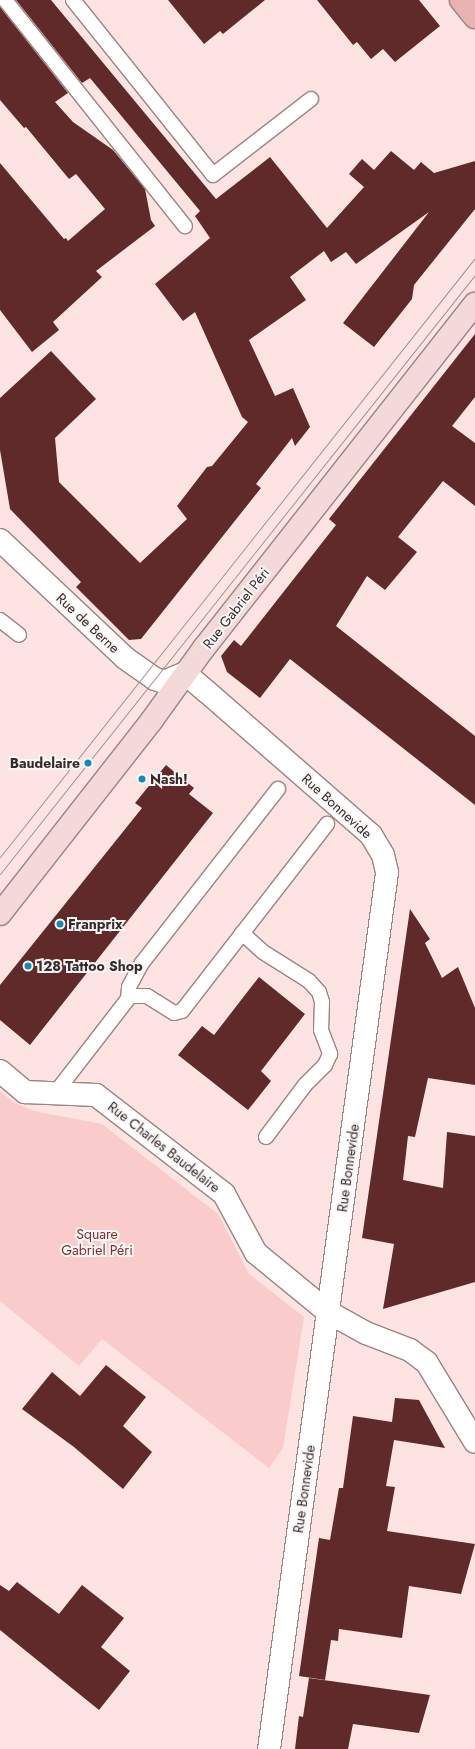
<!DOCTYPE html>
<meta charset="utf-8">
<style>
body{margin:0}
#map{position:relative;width:475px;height:1749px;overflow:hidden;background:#fde4e3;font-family:Jost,sans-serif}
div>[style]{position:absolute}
.green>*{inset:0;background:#f9cbca}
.building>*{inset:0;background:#60292a}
.roads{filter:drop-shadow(1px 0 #9b8483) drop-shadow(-1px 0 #9b8483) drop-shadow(0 1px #9b8483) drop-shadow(0 -1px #9b8483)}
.lane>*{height:14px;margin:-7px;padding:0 7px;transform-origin:7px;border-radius:7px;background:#fff}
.street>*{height:22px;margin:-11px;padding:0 11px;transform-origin:11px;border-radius:11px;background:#fff}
.secondary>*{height:22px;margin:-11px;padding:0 11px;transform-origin:11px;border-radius:11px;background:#f4d9d9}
.primary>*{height:22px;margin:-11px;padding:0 11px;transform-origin:11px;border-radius:11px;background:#eab3b3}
.tram>*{height:1px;margin:-0.5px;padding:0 0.5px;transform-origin:0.5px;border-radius:0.5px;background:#a39190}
.dots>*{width:11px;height:11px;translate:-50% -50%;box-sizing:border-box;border:2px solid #fbf6f6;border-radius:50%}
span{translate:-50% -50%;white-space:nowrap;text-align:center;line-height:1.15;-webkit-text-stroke:4px #fbf6f6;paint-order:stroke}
.street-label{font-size:14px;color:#352b2b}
.poi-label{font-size:14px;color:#352b2b;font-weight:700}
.right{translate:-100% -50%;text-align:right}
.left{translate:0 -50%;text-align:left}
.park-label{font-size:14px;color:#7e2f33}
</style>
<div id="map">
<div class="green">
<i style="clip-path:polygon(0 1091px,13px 1102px,34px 1111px,102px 1124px,218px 1214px,249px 1274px,304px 1317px,283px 1448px,269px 1468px,102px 1339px,79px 1366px,0 1301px)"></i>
</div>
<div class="building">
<i style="clip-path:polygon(16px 0,51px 0,216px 199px,270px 157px,327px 228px,364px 187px,349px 174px,362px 159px,374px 170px,391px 151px,414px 170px,421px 162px,434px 173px,475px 161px,475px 209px,414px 285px,412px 299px,374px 347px,343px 323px,429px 212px,356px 264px,346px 252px,331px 262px,324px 251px,290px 277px,306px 300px,249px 340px,275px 396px,293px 388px,310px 427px,295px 446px,292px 438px,256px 484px,261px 488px,141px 639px,129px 640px,76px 587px,81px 582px,10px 509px,0 450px,0 398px,51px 351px,96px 399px,55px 438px,59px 482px,140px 563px,187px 519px,177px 506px,207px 467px,212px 466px,248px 422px,242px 417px,195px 312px,183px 321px,155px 284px,210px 238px,195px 216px,200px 211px,90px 78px,82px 83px)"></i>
<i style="clip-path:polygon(168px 0,265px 0,223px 34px,220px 31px,204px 44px)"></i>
<i style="clip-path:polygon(317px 0,419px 0,440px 26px,395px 62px,383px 49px,371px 59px,357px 42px,353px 45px)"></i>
<i style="clip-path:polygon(0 7px,68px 93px,55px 102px,73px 122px,113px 150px,145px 189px,151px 220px,155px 226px,96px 271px,102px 277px,53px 322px,59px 330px,32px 352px,0 310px,0 163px,64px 239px,66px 238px,68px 241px,105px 209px,76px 174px,69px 179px,26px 127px,24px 128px,0 100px)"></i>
<i style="clip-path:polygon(475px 334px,475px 397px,452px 426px,475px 443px,475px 506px,443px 481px,398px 537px,417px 552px,385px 590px,367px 576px,336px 626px,475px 736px,475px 805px,290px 659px,260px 698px,227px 672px,221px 656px,234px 640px,241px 646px,336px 525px,329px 519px)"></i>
<i style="clip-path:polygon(166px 765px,194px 788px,189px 794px,213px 813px,30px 1045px,0 1020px,0 985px,142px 808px,135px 803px)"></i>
<i style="clip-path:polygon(410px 909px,430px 939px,425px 943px,442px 978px,458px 967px,475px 1008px,475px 1085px,428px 1078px,415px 1137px,408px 1136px,403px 1180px,443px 1188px,447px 1132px,475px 1136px,475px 1282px,383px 1309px,394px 1244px,362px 1238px)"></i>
<i style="clip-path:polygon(259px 977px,305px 1014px,261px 1071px,271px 1081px,248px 1110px,178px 1055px,202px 1026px,214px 1035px)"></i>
<i style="clip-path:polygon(106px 1365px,146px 1397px,123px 1426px,152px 1452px,123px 1489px,74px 1447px,22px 1409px,52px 1372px,80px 1396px)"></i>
<i style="clip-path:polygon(395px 1398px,419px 1400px,445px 1448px,394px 1440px,386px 1486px,395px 1487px,387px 1531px,475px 1544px,461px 1594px,409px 1586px,402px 1638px,339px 1629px,338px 1641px,331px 1640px,325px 1680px,299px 1676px,319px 1538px,330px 1540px,339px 1488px,343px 1488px,353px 1416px,392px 1422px)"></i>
<i style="clip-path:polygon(17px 1582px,59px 1614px,82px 1585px,124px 1618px,101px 1647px,130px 1671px,99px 1710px,0 1630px,0 1585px,9px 1591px)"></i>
<i style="clip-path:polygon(309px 1678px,430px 1695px,419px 1733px,353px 1724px,348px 1749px,295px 1749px,299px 1716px,303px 1717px)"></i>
</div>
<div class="roads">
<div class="lane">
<i style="left:5px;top:0;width:289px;rotate:51.5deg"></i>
<i style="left:73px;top:0;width:224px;rotate:51.3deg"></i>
<i style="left:213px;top:175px;width:124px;rotate:-37.8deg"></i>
<i style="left:0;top:620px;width:24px;rotate:38deg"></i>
<i style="left:242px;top:933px;width:28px;rotate:42deg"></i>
<i style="left:263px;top:952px;width:54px;rotate:32.2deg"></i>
<i style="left:309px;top:981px;width:15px;rotate:48deg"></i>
<i style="left:319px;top:992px;width:10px;rotate:73deg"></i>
<i style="left:322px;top:1002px;width:28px;rotate:92deg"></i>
<i style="left:321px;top:1030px;width:26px;rotate:69deg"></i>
<i style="left:330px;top:1054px;width:12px;rotate:114deg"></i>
<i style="left:325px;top:1065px;width:28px;rotate:135deg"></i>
<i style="left:305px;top:1085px;width:65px;rotate:126.9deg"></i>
<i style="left:129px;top:996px;width:18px"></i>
<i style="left:147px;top:996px;width:32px;rotate:32deg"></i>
<i style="left:174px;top:1013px;width:8px;rotate:-14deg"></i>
<i style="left:182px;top:1011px;width:237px;rotate:-52.2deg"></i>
<i style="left:56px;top:1092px;width:118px;rotate:-52.3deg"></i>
<i style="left:128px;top:999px;width:12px;rotate:-85deg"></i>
<i style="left:129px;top:987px;width:27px;rotate:-62deg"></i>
<i style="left:142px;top:963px;width:221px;rotate:-52deg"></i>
</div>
<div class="street">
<i style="left:0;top:540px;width:172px;rotate:43.3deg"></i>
<i style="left:125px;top:658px;width:37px;rotate:35deg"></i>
<i style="left:155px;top:679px;width:9px;rotate:18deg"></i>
<i style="left:164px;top:682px;width:23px;rotate:-23deg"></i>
<i style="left:185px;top:673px;width:28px;rotate:41deg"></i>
<i style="left:206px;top:691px;width:219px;rotate:41.1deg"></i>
<i style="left:371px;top:835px;width:23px;rotate:59deg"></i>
<i style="left:383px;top:855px;width:18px;rotate:77deg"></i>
<i style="left:387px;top:873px;width:884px;rotate:97.67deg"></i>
<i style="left:0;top:1071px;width:33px;rotate:40deg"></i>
<i style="left:25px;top:1092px;width:71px;rotate:2.4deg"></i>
<i style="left:96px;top:1095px;width:162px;rotate:37.7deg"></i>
<i style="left:224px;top:1194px;width:67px;rotate:61.5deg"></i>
<i style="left:256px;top:1253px;width:93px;rotate:39.3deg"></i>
<i style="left:328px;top:1312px;width:43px;rotate:28.9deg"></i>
<i style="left:366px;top:1333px;width:47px;rotate:21.1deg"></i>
<i style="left:410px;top:1350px;width:21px;rotate:37deg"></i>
<i style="left:427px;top:1363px;width:92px;rotate:58.7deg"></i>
</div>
<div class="secondary">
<i style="left:0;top:914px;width:246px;rotate:-51.9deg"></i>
<i style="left:152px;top:720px;width:89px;rotate:-54.2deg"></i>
<i style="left:204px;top:648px;width:438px;rotate:-51.8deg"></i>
</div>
<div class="primary">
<i style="left:461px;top:0;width:22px;rotate:51deg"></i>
</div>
</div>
<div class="tram">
<i style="left:0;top:857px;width:764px;rotate:-51.59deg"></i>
<i style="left:0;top:874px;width:764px;rotate:-51.59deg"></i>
</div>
<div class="dots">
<i style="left:88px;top:763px;background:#138bae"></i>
<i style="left:142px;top:779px;background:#138bae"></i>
<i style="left:60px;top:924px;background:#138bae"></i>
<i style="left:28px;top:966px;background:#138bae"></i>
</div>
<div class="street-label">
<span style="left:236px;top:608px;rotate:-52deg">Rue Gabriel Péri</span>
<span style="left:88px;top:623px;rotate:43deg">Rue de Berne</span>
<span style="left:337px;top:806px;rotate:42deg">Rue Bonnevide</span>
<span style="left:164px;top:1147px;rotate:38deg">Rue Charles Baudelaire</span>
<span style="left:348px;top:1168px;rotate:-82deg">Rue Bonnevide</span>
<span style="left:304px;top:1489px;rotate:-82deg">Rue Bonnevide</span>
</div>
<div class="poi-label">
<span class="right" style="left:80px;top:763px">Baudelaire</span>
<span class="left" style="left:150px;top:779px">Nash!</span>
<span class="left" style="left:68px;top:924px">Franprix</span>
<span class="left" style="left:36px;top:966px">128 Tattoo Shop</span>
</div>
<div class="park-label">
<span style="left:97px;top:1242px">Square<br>Gabriel Péri</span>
</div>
</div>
